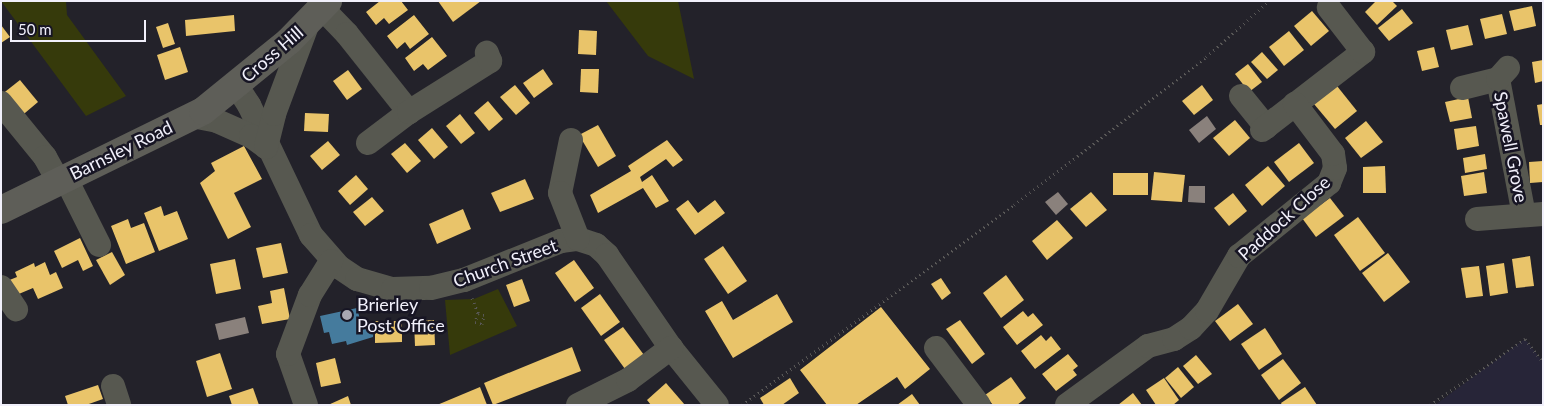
<!DOCTYPE html>
<style>
body{margin:0}
#map{position:relative;width:1544px;height:406px;overflow:hidden;background:#23222a;font-family:Lato,sans-serif}
div>[style]{position:absolute}
.built>*{inset:0;background:#272538}
.green>*{inset:0;background:#363a0b}
.homes>*{inset:0;background:#e9c46a}
.public>*{inset:0;background:#457b9d}
.industry>*{inset:0;background:#8a817c}
.path>*{height:3px;margin-top:-1.5px;transform-origin:0;background:repeating-linear-gradient(90deg,#595857 0 1px,transparent 0 5px)}
.minor>*{height:24px;margin:-12px;padding:0 12px;transform-origin:12px;border-radius:12px;background:#575850}
.highway>*{height:28px;margin:-14px;padding:0 14px;transform-origin:14px;border-radius:14px;background:#5e5e58}
.dots>*{width:14px;height:14px;translate:-50% -50%;box-sizing:border-box;border:2px solid #171524;border-radius:50%}
span{translate:-50% -50%;white-space:nowrap;text-align:center;line-height:1.15;-webkit-text-stroke:5px #171524;paint-order:stroke}
.street-label{font-size:18px;color:#f1f0fb}
.poi-label{font-size:18px;color:#f1f0fb}
.left{translate:0 -50%;text-align:left}
.frame{position:absolute;inset:0;border:2px solid #f1f0fb;pointer-events:none}
.scale{position:absolute;left:10px;top:20px;width:136px;height:22px;box-sizing:border-box;border:2px solid #f1f0fb;border-top:0;padding-left:6px;font-size:15px;line-height:18px;white-space:nowrap;color:#f1f0fb;-webkit-text-stroke:4px #171524;paint-order:stroke}
</style>
<div id="map">
<div class="built">
<i style="clip-path:polygon(1525px 339px,1543px 362px,1543px 405px,1435px 405px)"></i>
</div>
<div class="green">
<i style="clip-path:polygon(1px 1px,66px 1px,67px 15px,126px 96px,86px 116px)"></i>
<i style="clip-path:polygon(606px 1px,678px 1px,694px 79px,648px 56px)"></i>
<i style="clip-path:polygon(498px 289px,517px 326px,450px 355px,445px 300px,474px 299px)"></i>
</div>
<div class="homes">
<i style="clip-path:polygon(380px 1px,401px 1px,408px 10px,389px 24px,384px 18px,376px 25px,366px 12px)"></i>
<i style="clip-path:polygon(438px 1px,481px 1px,453px 22px)"></i>
<i style="clip-path:polygon(1376px 1px,1392px 1px,1397px 6px,1377px 25px,1365px 12px)"></i>
<i style="clip-path:polygon(1532px 6px,1536px 26px,1514px 31px,1509px 11px)"></i>
<i style="clip-path:polygon(1402px 9px,1413px 23px,1389px 41px,1378px 28px)"></i>
<i style="clip-path:polygon(1312px 11px,1329px 31px,1311px 46px,1294px 26px)"></i>
<i style="clip-path:polygon(1502px 14px,1507px 34px,1485px 39px,1480px 19px)"></i>
<i style="clip-path:polygon(234px 15px,235px 31px,186px 36px,185px 20px)"></i>
<i style="clip-path:polygon(414px 15px,429px 34px,410px 49px,405px 42px,397px 49px,387px 36px)"></i>
<i style="clip-path:polygon(168px 23px,175px 44px,163px 48px,156px 27px)"></i>
<i style="clip-path:polygon(1px 25px,10px 37px,1px 43px)"></i>
<i style="clip-path:polygon(1468px 25px,1473px 45px,1451px 50px,1446px 30px)"></i>
<i style="clip-path:polygon(579px 30px,597px 31px,596px 55px,578px 54px)"></i>
<i style="clip-path:polygon(1289px 31px,1304px 50px,1284px 66px,1269px 47px)"></i>
<i style="clip-path:polygon(432px 37px,447px 56px,428px 70px,423px 64px,414px 71px,405px 58px)"></i>
<i style="clip-path:polygon(180px 47px,188px 72px,165px 80px,157px 55px)"></i>
<i style="clip-path:polygon(1434px 47px,1439px 67px,1422px 71px,1417px 51px)"></i>
<i style="clip-path:polygon(1262px 52px,1278px 70px,1267px 79px,1251px 62px)"></i>
<i style="clip-path:polygon(1543px 60px,1543px 81px,1535px 83px,1532px 62px)"></i>
<i style="clip-path:polygon(1248px 64px,1262px 82px,1249px 92px,1235px 74px)"></i>
<i style="clip-path:polygon(543px 69px,553px 84px,534px 98px,523px 83px)"></i>
<i style="clip-path:polygon(581px 69px,599px 69px,598px 93px,580px 92px)"></i>
<i style="clip-path:polygon(348px 70px,362px 89px,347px 100px,333px 81px)"></i>
<i style="clip-path:polygon(20px 80px,38px 102px,19px 118px,1px 95px)"></i>
<i style="clip-path:polygon(515px 85px,530px 103px,516px 115px,500px 97px)"></i>
<i style="clip-path:polygon(1202px 85px,1213px 100px,1194px 115px,1182px 101px)"></i>
<i style="clip-path:polygon(1337px 86px,1357px 111px,1335px 129px,1314px 104px)"></i>
<i style="clip-path:polygon(1468px 97px,1472px 118px,1450px 122px,1445px 102px)"></i>
<i style="clip-path:polygon(488px 101px,503px 119px,489px 131px,474px 113px)"></i>
<i style="clip-path:polygon(1543px 104px,1543px 125px,1540px 125px,1537px 105px)"></i>
<i style="clip-path:polygon(305px 113px,329px 114px,328px 132px,304px 131px)"></i>
<i style="clip-path:polygon(460px 114px,475px 133px,461px 144px,446px 126px)"></i>
<i style="clip-path:polygon(1235px 120px,1250px 138px,1229px 156px,1213px 138px)"></i>
<i style="clip-path:polygon(1366px 121px,1383px 142px,1361px 158px,1345px 138px)"></i>
<i style="clip-path:polygon(598px 125px,616px 156px,598px 167px,579px 135px)"></i>
<i style="clip-path:polygon(1476px 126px,1479px 146px,1457px 150px,1454px 129px)"></i>
<i style="clip-path:polygon(432px 128px,448px 147px,434px 159px,418px 140px)"></i>
<i style="clip-path:polygon(667px 140px,683px 160px,673px 167px,666px 159px,640px 177px,642px 182px,652px 175px,669px 201px,656px 208px,643px 188px,598px 213px,590px 195px,631px 171px,628px 166px)"></i>
<i style="clip-path:polygon(328px 141px,340px 155px,322px 170px,310px 156px)"></i>
<i style="clip-path:polygon(405px 143px,421px 161px,407px 173px,391px 154px)"></i>
<i style="clip-path:polygon(1299px 143px,1314px 163px,1289px 182px,1274px 162px)"></i>
<i style="clip-path:polygon(244px 146px,262px 179px,234px 193px,251px 227px,228px 239px,200px 183px,215px 171px,211px 163px)"></i>
<i style="clip-path:polygon(1485px 154px,1487px 169px,1465px 173px,1463px 158px)"></i>
<i style="clip-path:polygon(1543px 161px,1543px 182px,1530px 183px,1529px 162px)"></i>
<i style="clip-path:polygon(1268px 166px,1285px 186px,1262px 206px,1245px 185px)"></i>
<i style="clip-path:polygon(1385px 166px,1386px 193px,1363px 193px,1363px 167px)"></i>
<i style="clip-path:polygon(1154px 172px,1185px 175px,1182px 202px,1151px 200px)"></i>
<i style="clip-path:polygon(1484px 172px,1487px 193px,1464px 196px,1461px 176px)"></i>
<i style="clip-path:polygon(1113px 173px,1148px 173px,1148px 195px,1113px 195px)"></i>
<i style="clip-path:polygon(356px 175px,368px 189px,350px 205px,338px 191px)"></i>
<i style="clip-path:polygon(525px 179px,534px 199px,500px 212px,491px 193px)"></i>
<i style="clip-path:polygon(1091px 192px,1107px 210px,1086px 227px,1070px 209px)"></i>
<i style="clip-path:polygon(1233px 193px,1247px 211px,1229px 226px,1214px 208px)"></i>
<i style="clip-path:polygon(372px 197px,384px 211px,365px 226px,353px 212px)"></i>
<i style="clip-path:polygon(1330px 198px,1344px 216px,1316px 237px,1302px 218px)"></i>
<i style="clip-path:polygon(688px 200px,698px 213px,715px 200px,725px 213px,695px 235px,676px 209px)"></i>
<i style="clip-path:polygon(161px 206px,164px 216px,177px 211px,188px 239px,159px 251px,144px 213px)"></i>
<i style="clip-path:polygon(463px 209px,471px 229px,437px 244px,429px 224px)"></i>
<i style="clip-path:polygon(1358px 217px,1385px 253px,1360px 271px,1334px 235px)"></i>
<i style="clip-path:polygon(128px 219px,131px 228px,144px 223px,155px 252px,126px 264px,111px 226px)"></i>
<i style="clip-path:polygon(1057px 220px,1073px 238px,1047px 260px,1032px 241px)"></i>
<i style="clip-path:polygon(80px 238px,93px 266px,83px 271px,78px 260px,62px 268px,54px 251px)"></i>
<i style="clip-path:polygon(281px 243px,288px 273px,263px 278px,256px 248px)"></i>
<i style="clip-path:polygon(723px 246px,747px 281px,728px 294px,704px 259px)"></i>
<i style="clip-path:polygon(112px 252px,125px 275px,110px 285px,96px 260px)"></i>
<i style="clip-path:polygon(1388px 253px,1410px 282px,1384px 302px,1362px 273px)"></i>
<i style="clip-path:polygon(1530px 256px,1534px 286px,1516px 288px,1512px 259px)"></i>
<i style="clip-path:polygon(235px 259px,241px 289px,216px 294px,210px 264px)"></i>
<i style="clip-path:polygon(574px 260px,594px 288px,575px 302px,555px 273px)"></i>
<i style="clip-path:polygon(45px 262px,50px 275px,56px 272px,63px 288px,38px 299px,33px 288px,14px 296px,7px 281px,17px 277px,15px 272px,34px 263px,35px 267px)"></i>
<i style="clip-path:polygon(1504px 263px,1508px 293px,1490px 296px,1486px 266px)"></i>
<i style="clip-path:polygon(1479px 266px,1483px 296px,1466px 298px,1461px 268px)"></i>
<i style="clip-path:polygon(1006px 275px,1024px 300px,1001px 318px,983px 293px)"></i>
<i style="clip-path:polygon(941px 278px,951px 293px,942px 300px,931px 284px)"></i>
<i style="clip-path:polygon(522px 279px,530px 301px,514px 307px,506px 285px)"></i>
<i style="clip-path:polygon(284px 288px,290px 319px,262px 324px,258px 306px,272px 303px,270px 291px)"></i>
<i style="clip-path:polygon(600px 294px,620px 322px,601px 336px,581px 308px)"></i>
<i style="clip-path:polygon(777px 294px,793px 322px,733px 358px,705px 311px,722px 301px,733px 320px)"></i>
<i style="clip-path:polygon(1238px 304px,1253px 324px,1230px 341px,1215px 321px)"></i>
<i style="clip-path:polygon(881px 307px,930px 369px,905px 389px,897px 377px,856px 405px,827px 405px,800px 370px)"></i>
<i style="clip-path:polygon(1023px 311px,1028px 317px,1033px 313px,1043px 325px,1017px 345px,1003px 327px)"></i>
<i style="clip-path:polygon(434px 320px,435px 345px,415px 346px,414px 321px)"></i>
<i style="clip-path:polygon(960px 320px,985px 354px,972px 364px,946px 329px)"></i>
<i style="clip-path:polygon(375px 321px,402px 321px,402px 342px,375px 343px)"></i>
<i style="clip-path:polygon(623px 327px,644px 355px,625px 369px,604px 340px)"></i>
<i style="clip-path:polygon(1265px 328px,1282px 354px,1259px 370px,1241px 344px)"></i>
<i style="clip-path:polygon(1041px 335px,1046px 341px,1051px 336px,1061px 349px,1035px 369px,1021px 351px)"></i>
<i style="clip-path:polygon(572px 347px,581px 371px,493px 405px,484px 383px)"></i>
<i style="clip-path:polygon(220px 353px,232px 389px,207px 397px,196px 361px)"></i>
<i style="clip-path:polygon(1068px 354px,1078px 366px,1073px 370px,1077px 375px,1056px 391px,1042px 374px)"></i>
<i style="clip-path:polygon(1196px 355px,1212px 374px,1198px 384px,1183px 366px)"></i>
<i style="clip-path:polygon(335px 358px,341px 383px,321px 387px,316px 363px)"></i>
<i style="clip-path:polygon(1283px 359px,1301px 383px,1279px 400px,1261px 375px)"></i>
<i style="clip-path:polygon(1178px 367px,1194px 387px,1181px 398px,1165px 378px)"></i>
<i style="clip-path:polygon(1011px 377px,1026px 398px,1017px 405px,993px 405px,985px 395px)"></i>
<i style="clip-path:polygon(790px 378px,799px 393px,782px 405px,764px 405px,760px 398px)"></i>
<i style="clip-path:polygon(1164px 378px,1179px 400px,1173px 405px,1156px 405px,1146px 390px)"></i>
<i style="clip-path:polygon(666px 383px,685px 405px,651px 405px,647px 400px)"></i>
<i style="clip-path:polygon(98px 385px,103px 399px,86px 405px,68px 405px,65px 396px)"></i>
<i style="clip-path:polygon(480px 387px,487px 405px,437px 405px)"></i>
<i style="clip-path:polygon(1305px 387px,1317px 405px,1282px 405px,1281px 403px)"></i>
<i style="clip-path:polygon(253px 388px,259px 405px,232px 405px,229px 396px)"></i>
<i style="clip-path:polygon(1133px 393px,1142px 405px,1118px 405px)"></i>
<i style="clip-path:polygon(912px 394px,920px 405px,897px 405px)"></i>
<i style="clip-path:polygon(348px 396px,351px 405px,328px 405px)"></i>
</div>
<div class="public">
<i style="clip-path:polygon(357px 308px,361px 323px,374px 323px,373px 337px,347px 345px,346px 341px,332px 344px,329px 332px,324px 333px,320px 316px)"></i>
</div>
<div class="industry">
<i style="clip-path:polygon(1207px 116px,1216px 129px,1199px 143px,1189px 130px)"></i>
<i style="clip-path:polygon(1189px 186px,1205px 186px,1205px 203px,1188px 202px)"></i>
<i style="clip-path:polygon(1058px 192px,1068px 204px,1056px 215px,1045px 202px)"></i>
<i style="clip-path:polygon(245px 317px,249px 333px,219px 340px,215px 324px)"></i>
</div>
<div class="path">
<i style="left:472px;top:298px;width:16px;rotate:68deg"></i>
<i style="left:478px;top:313px;width:9px;rotate:108deg"></i>
<i style="left:475px;top:322px;width:7px;rotate:16deg"></i>
<i style="left:482px;top:324px;width:9px;rotate:-77deg"></i>
<i style="left:484px;top:315px;width:6px;rotate:-162deg"></i>
<i style="left:742px;top:405px;width:338px;rotate:-36.3deg"></i>
<i style="left:1014px;top:205px;width:242px;rotate:-37.6deg"></i>
<i style="left:1206px;top:57px;width:84px;rotate:-41.6deg"></i>
<i style="left:1430px;top:405px;width:116px;rotate:-34.8deg"></i>
<i style="left:1525px;top:339px;width:29px;rotate:52deg"></i>
</div>
<div class="minor">
<i style="left:321px;top:7px;width:37px;rotate:46deg"></i>
<i style="left:347px;top:34px;width:100px;rotate:51.5deg"></i>
<i style="left:1498px;top:79px;width:138px;rotate:79.2deg"></i>
<i style="left:236px;top:85px;width:24px;rotate:57deg"></i>
<i style="left:249px;top:105px;width:144px;rotate:64.5deg"></i>
<i style="left:311px;top:235px;width:43px;rotate:48.8deg"></i>
<i style="left:339px;top:267px;width:22px;rotate:34deg"></i>
<i style="left:357px;top:279px;width:37px;rotate:16deg"></i>
<i style="left:393px;top:289px;width:38px;rotate:-2deg"></i>
<i style="left:431px;top:288px;width:34px;rotate:-14deg"></i>
<i style="left:464px;top:280px;width:105px;rotate:-21.9deg"></i>
<i style="left:561px;top:241px;width:17px;rotate:-7deg"></i>
<i style="left:578px;top:239px;width:19px;rotate:18deg"></i>
<i style="left:596px;top:245px;width:15px;rotate:42deg"></i>
<i style="left:607px;top:255px;width:113px;rotate:55.5deg"></i>
<i style="left:671px;top:348px;width:73px;rotate:51.1deg"></i>
<i style="left:1462px;top:88px;width:37px;rotate:-14deg"></i>
<i style="left:1498px;top:79px;width:15px;rotate:-48deg"></i>
<i style="left:1241px;top:96px;width:40px;rotate:51deg"></i>
<i style="left:1px;top:103px;width:70px;rotate:50.8deg"></i>
<i style="left:45px;top:157px;width:26px;rotate:61deg"></i>
<i style="left:192px;top:116px;width:25px;rotate:11deg"></i>
<i style="left:217px;top:121px;width:37px;rotate:24deg"></i>
<i style="left:251px;top:136px;width:19px;rotate:36deg"></i>
<i style="left:266px;top:147px;width:34px;rotate:-76deg"></i>
<i style="left:274px;top:114px;width:97px;rotate:-69.5deg"></i>
<i style="left:1262px;top:130px;width:128px;rotate:-37.7deg"></i>
<i style="left:1363px;top:52px;width:56px;rotate:-127.7deg"></i>
<i style="left:571px;top:140px;width:54px;rotate:101.7deg"></i>
<i style="left:560px;top:193px;width:49px;rotate:68.6deg"></i>
<i style="left:368px;top:143px;width:51px;rotate:-37.1deg"></i>
<i style="left:409px;top:112px;width:96px;rotate:-32.2deg"></i>
<i style="left:490px;top:61px;width:9px;rotate:-111deg"></i>
<i style="left:65px;top:177px;width:76px;rotate:63.4deg"></i>
<i style="left:1477px;top:219px;width:66px;rotate:-4.3deg"></i>
<i style="left:1px;top:287px;width:27px;rotate:56deg"></i>
<i style="left:936px;top:348px;width:71px;rotate:53deg"></i>
<i style="left:113px;top:386px;width:20px;rotate:72deg"></i>
<i style="left:306px;top:405px;width:54px;rotate:-109.4deg"></i>
<i style="left:288px;top:354px;width:63px;rotate:-69.6deg"></i>
<i style="left:310px;top:295px;width:40px;rotate:-58deg"></i>
<i style="left:578px;top:405px;width:56px;rotate:-26.6deg"></i>
<i style="left:628px;top:380px;width:54px;rotate:-36.7deg"></i>
<i style="left:1067px;top:405px;width:100px;rotate:-36.1deg"></i>
<i style="left:1148px;top:346px;width:27px;rotate:-15deg"></i>
<i style="left:1174px;top:339px;width:20px;rotate:-33deg"></i>
<i style="left:1191px;top:328px;width:23px;rotate:-47deg"></i>
<i style="left:1207px;top:311px;width:64px;rotate:-59.8deg"></i>
<i style="left:1239px;top:256px;width:116px;rotate:-39deg"></i>
<i style="left:1329px;top:183px;width:16px;rotate:-68deg"></i>
<i style="left:1335px;top:168px;width:14px;rotate:-98deg"></i>
<i style="left:1333px;top:154px;width:63px;rotate:-127.2deg"></i>
</div>
<div class="highway">
<i style="left:1px;top:210px;width:225px;rotate:-26.1deg"></i>
<i style="left:203px;top:111px;width:111px;rotate:-39.1deg"></i>
<i style="left:289px;top:41px;width:56px;rotate:-45.7deg"></i>
</div>
<div class="dots">
<i style="left:347px;top:315px;background:#a9a8b2"></i>
</div>
<div class="street-label">
<span style="left:272px;top:54px;rotate:-41deg">Cross Hill</span>
<span style="left:1511px;top:147px;rotate:79deg">Spawell Grove</span>
<span style="left:121px;top:150px;rotate:-26deg">Barnsley Road</span>
<span style="left:1284px;top:218px;rotate:-42deg">Paddock Close</span>
<span style="left:505px;top:263px;rotate:-20deg">Church Street</span>
</div>
<div class="poi-label">
<span class="left" style="left:357px;top:315px">Brierley<br>Post Office</span>
</div>
<div class="frame"></div>
<div class="scale">50 m</div>
</div>
